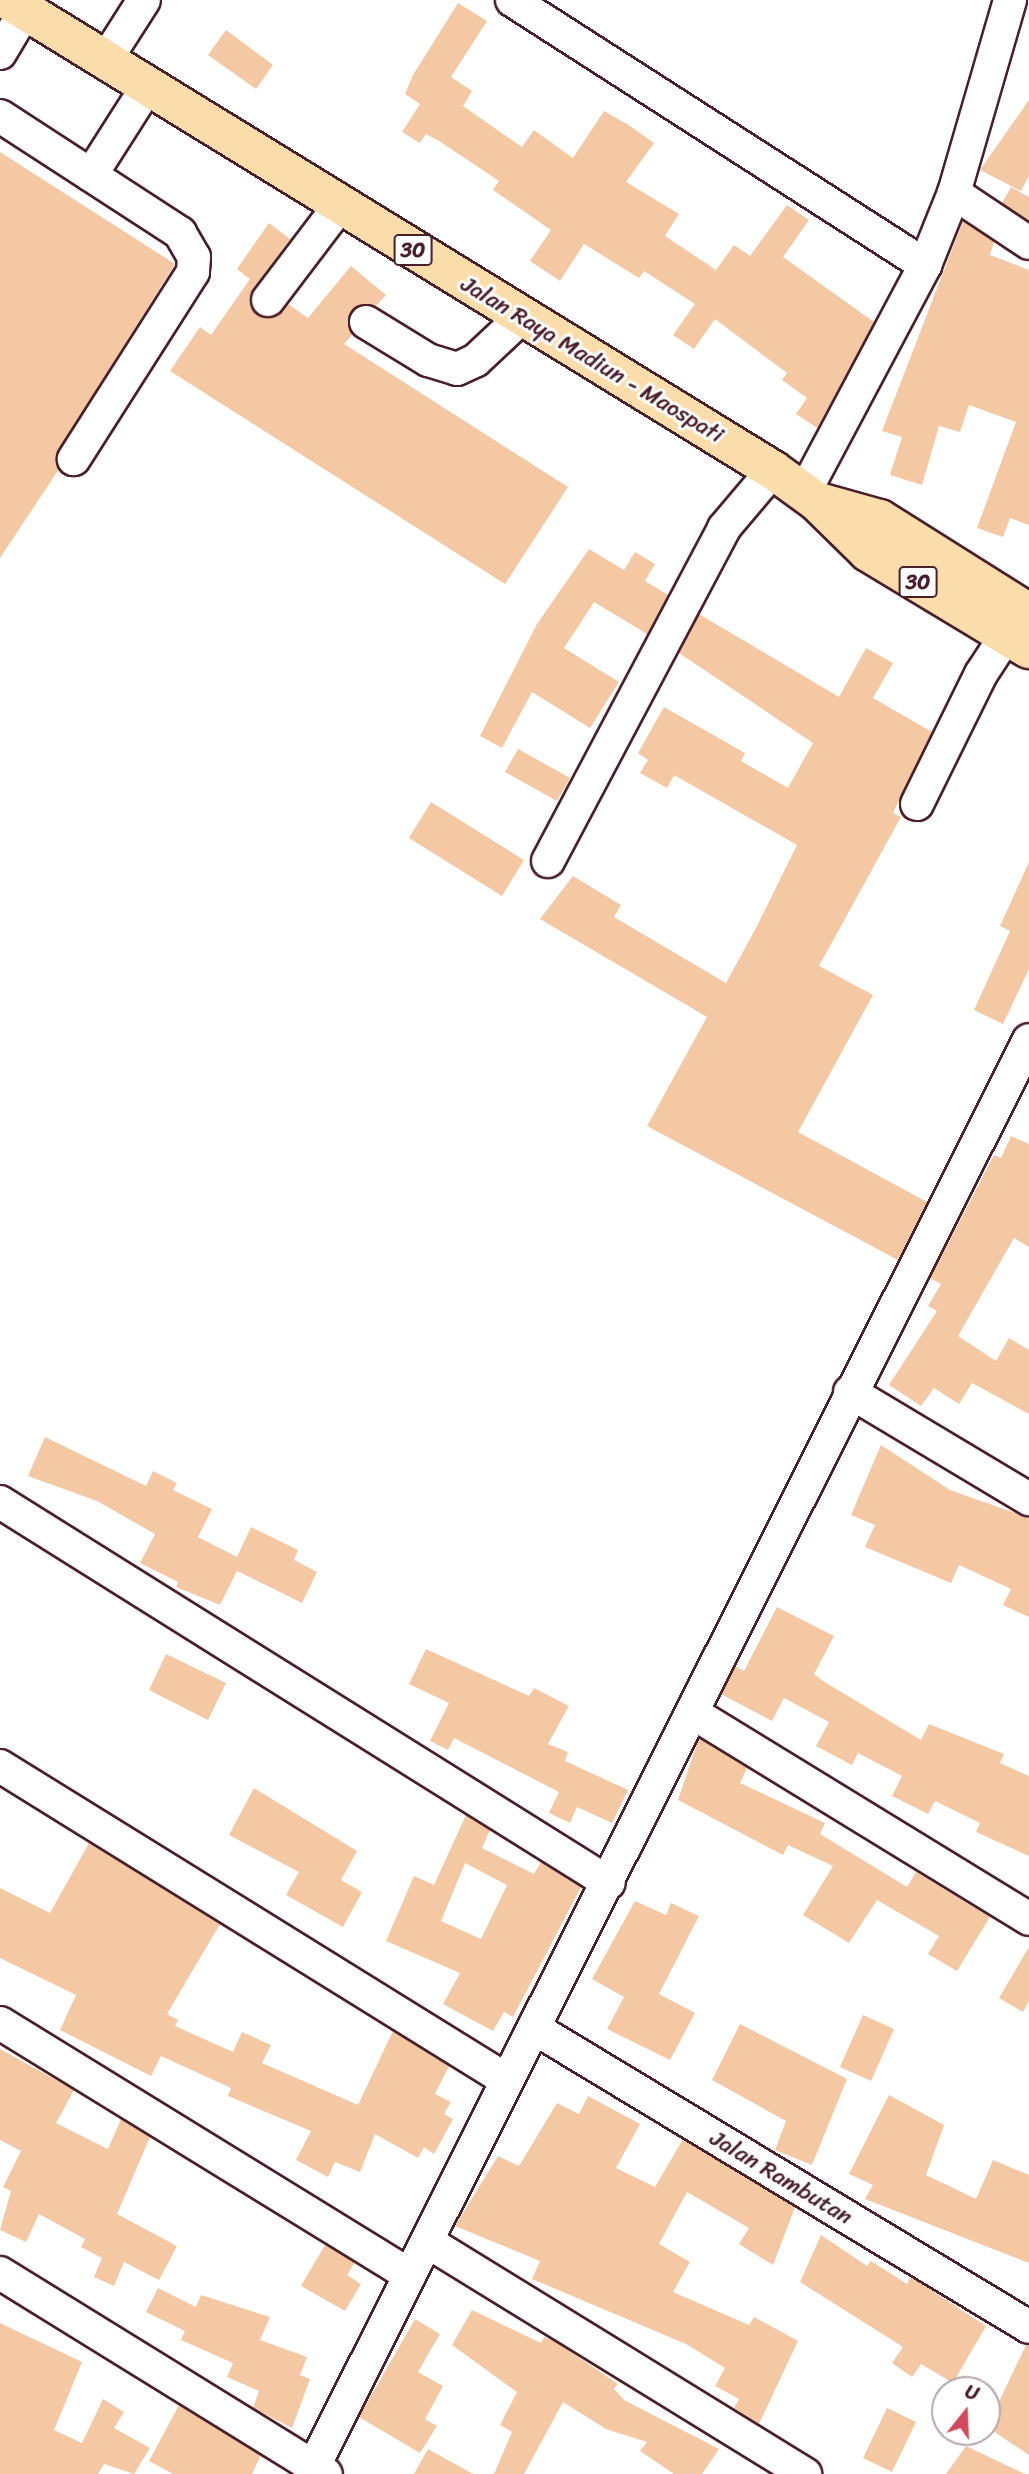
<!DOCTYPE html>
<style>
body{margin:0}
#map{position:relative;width:1029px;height:2474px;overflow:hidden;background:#fff;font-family:Sriracha,sans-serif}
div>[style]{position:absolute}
.building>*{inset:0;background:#f3c8a2}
.roads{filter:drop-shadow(2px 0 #4a1f2b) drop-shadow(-2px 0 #4a1f2b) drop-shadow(0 2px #4a1f2b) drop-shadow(0 -2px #4a1f2b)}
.minor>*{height:32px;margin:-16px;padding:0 16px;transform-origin:16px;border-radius:16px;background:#fff}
.highway>*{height:38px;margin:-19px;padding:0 19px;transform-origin:19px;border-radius:19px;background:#faddab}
span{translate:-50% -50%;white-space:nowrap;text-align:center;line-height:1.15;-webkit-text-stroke:6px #fff;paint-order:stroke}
.shield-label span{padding:2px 5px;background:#fff;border:2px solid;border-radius:5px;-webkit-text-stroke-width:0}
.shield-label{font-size:21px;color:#4a1f2b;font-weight:700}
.street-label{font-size:23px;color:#4a1f2b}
.north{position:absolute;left:931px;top:2376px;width:70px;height:70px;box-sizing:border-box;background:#fff;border:2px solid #b7a5aa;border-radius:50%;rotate:18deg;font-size:19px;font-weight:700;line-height:28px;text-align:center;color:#4a1f2b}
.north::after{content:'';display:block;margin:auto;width:24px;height:32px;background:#d1495b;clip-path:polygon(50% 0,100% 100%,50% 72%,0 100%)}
</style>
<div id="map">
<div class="building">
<i style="clip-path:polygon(458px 3px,487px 21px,451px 77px,472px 91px,463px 106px,522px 147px,534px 130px,573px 158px,604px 111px,627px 124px,654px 143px,626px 182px,679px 214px,665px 236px,716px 270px,734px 245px,750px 256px,787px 205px,809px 220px,783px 257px,874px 322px,817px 428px,796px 414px,807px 398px,782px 380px,787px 373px,715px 319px,694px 349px,673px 335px,695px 304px,644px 271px,639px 278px,584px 244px,560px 281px,530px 261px,551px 230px,493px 190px,499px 181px,439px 141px,426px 134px,420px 143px,402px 132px,420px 104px,405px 94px,413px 75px)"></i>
<i style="clip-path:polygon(226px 30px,273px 65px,256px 89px,208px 55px)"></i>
<i style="clip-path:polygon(1029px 100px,1029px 176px,1021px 191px,980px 170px)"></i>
<i style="clip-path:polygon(0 152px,175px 264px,59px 449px,59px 469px,0 558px)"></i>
<i style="clip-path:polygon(1011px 187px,1029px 197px,1029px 221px,1002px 203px)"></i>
<i style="clip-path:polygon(963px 221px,994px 242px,990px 255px,1029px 270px,1029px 525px,1010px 518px,1003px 537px,977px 528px,1016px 422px,969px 405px,960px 432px,939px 426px,922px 485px,890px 475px,902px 437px,882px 431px)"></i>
<i style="clip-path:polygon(269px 223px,290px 239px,253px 290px,256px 314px,274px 317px,288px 304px,308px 318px,351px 266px,386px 295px,376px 306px,351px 312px,353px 334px,344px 344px,568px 487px,505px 584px,170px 371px,200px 327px,211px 335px,250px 279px,237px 269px)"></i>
<i style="clip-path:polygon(589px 549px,624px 570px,635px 552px,655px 564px,645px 581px,668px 595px,647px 634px,594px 602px,564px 648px,619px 682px,590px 728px,532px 692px,502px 748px,480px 736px,537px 624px)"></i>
<i style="clip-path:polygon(699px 614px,839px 697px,866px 648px,893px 663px,873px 698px,932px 732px,893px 813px,901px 817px,819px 966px,873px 995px,798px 1132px,927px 1202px,898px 1260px,647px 1126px,707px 1017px,540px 919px,573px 876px,621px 905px,614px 917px,726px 983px,757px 926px,797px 845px,674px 775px,667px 788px,640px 773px,648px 760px,638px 753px,664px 707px,745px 753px,741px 761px,788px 788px,813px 743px,679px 653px)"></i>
<i style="clip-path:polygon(518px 749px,570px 778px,557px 801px,505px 772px)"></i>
<i style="clip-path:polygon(431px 802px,524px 860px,502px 896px,409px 838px)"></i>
<i style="clip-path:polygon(1029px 862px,1029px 969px,1003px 1024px,974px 1010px,1010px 931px,1000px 926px)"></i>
<i style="clip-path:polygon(1011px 1136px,1029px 1144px,1029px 1247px,1014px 1238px,958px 1336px,996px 1361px,1009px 1338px,1029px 1350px,1029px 1414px,972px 1383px,959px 1404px,934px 1388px,921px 1406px,889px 1385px,937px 1311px,928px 1306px,941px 1284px,930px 1278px,994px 1155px,1001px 1158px)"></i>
<i style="clip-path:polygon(45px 1437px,146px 1486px,153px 1471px,177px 1483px,173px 1490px,212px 1509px,198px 1537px,237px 1557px,251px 1527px,298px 1550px,294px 1560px,317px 1572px,302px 1603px,237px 1571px,220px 1605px,176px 1587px,178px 1582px,140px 1563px,155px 1534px,97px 1501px,28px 1476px)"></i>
<i style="clip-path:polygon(881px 1445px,950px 1490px,1029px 1518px,1029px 1617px,1003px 1605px,1011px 1589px,959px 1565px,951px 1583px,865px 1547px,875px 1525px,851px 1515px)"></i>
<i style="clip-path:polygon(777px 1607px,834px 1636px,814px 1674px,823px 1681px,921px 1740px,929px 1724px,1004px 1754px,1000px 1763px,1029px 1776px,1029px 1856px,976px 1832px,980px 1823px,935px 1801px,928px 1814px,892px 1796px,902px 1776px,858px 1753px,852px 1765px,816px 1746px,829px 1722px,784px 1698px,772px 1721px,721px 1694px,735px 1666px,744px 1671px)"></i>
<i style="clip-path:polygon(426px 1649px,529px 1696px,534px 1688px,569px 1706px,548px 1744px,568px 1752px,565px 1761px,628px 1790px,612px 1823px,577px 1807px,570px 1823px,549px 1813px,559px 1792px,454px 1738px,448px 1750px,430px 1741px,449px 1703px,409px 1684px)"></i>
<i style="clip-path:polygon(166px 1654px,226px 1683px,208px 1720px,149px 1690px)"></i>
<i style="clip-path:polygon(699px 1738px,747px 1768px,740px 1783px,825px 1823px,820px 1834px,907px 1887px,916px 1872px,990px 1917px,957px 1971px,928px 1954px,939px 1936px,877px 1900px,849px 1943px,803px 1915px,833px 1866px,788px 1845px,783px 1855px,678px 1800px)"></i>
<i style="clip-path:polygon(254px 1788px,357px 1851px,341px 1880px,362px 1892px,343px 1927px,286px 1895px,299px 1872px,229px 1835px)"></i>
<i style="clip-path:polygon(evenodd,466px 1815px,490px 1830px,482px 1848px,534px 1874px,541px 1862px,581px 1887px,513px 2017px,504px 2012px,493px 2031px,443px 2004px,460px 1973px,386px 1941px,414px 1876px,434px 1885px,466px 1815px,465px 1863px,507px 1885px,481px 1939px,441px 1921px,465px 1863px)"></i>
<i style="clip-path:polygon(89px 1843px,220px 1924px,167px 2014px,178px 2020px,175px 2026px,233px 2052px,242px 2032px,271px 2045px,262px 2063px,358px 2105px,393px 2031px,449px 2066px,435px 2094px,451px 2102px,444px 2114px,453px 2119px,434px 2154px,424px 2147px,418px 2158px,375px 2134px,360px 2172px,335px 2162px,328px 2177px,296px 2160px,311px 2131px,228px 2096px,231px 2088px,161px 2056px,151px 2076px,60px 2030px,76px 1995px,0 1958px,0 1888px,50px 1913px)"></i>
<i style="clip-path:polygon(635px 1901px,666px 1915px,671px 1903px,699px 1916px,659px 1994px,695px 2013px,670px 2060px,607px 2029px,624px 1997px,592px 1979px)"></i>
<i style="clip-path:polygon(1029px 1947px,1029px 2001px,1023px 2012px,999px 1998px)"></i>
<i style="clip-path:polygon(863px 2015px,894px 2029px,871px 2081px,840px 2067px)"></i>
<i style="clip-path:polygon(740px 2024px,847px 2079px,812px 2165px,775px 2150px,786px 2121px,712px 2080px)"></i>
<i style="clip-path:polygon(0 2049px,74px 2090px,56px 2123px,108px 2149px,121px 2119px,150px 2137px,117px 2214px,177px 2246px,159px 2280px,124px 2262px,114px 2286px,94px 2277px,102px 2258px,81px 2247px,85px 2239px,39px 2214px,26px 2242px,0 2230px,11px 2191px,3px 2187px,21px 2151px,0 2140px)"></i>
<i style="clip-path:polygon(889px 2095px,944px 2125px,926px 2175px,976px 2199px,993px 2160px,1029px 2175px,1029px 2263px,865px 2199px,873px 2185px,849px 2174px)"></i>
<i style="clip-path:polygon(588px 2096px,640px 2124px,616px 2168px,655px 2187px,683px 2139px,795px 2207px,773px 2265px,739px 2244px,749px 2228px,687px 2192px,659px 2244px,690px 2262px,673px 2292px,749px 2325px,754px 2317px,798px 2341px,759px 2424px,734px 2408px,739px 2399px,715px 2386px,725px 2368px,686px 2344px,532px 2279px,540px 2261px,455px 2226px,498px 2156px,519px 2166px,557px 2103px,579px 2114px)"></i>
<i style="clip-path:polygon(821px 2235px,867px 2266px,871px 2261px,907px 2284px,911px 2277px,986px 2326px,953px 2383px,921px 2364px,912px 2377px,892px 2363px,903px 2347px,800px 2282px)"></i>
<i style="clip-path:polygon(325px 2245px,355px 2262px,347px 2275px,361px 2284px,345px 2311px,301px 2286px)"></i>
<i style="clip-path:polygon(158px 2288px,196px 2307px,201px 2295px,270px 2317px,260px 2340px,307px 2357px,300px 2375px,310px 2379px,292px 2428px,253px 2408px,259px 2391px,227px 2377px,233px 2363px,181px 2340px,185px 2331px,146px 2312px)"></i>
<i style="clip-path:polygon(472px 2310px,541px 2343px,544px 2337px,556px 2342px,618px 2384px,614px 2389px,624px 2400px,719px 2449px,702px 2474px,674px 2474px,640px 2451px,647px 2442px,606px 2429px,563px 2402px,524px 2474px,494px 2474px,512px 2432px,500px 2425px,517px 2392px,452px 2345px)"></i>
<i style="clip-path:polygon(415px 2319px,440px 2334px,418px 2372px,443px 2386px,425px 2419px,437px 2426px,420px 2453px,359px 2417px)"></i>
<i style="clip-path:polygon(0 2323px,82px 2362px,54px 2430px,82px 2443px,103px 2399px,124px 2412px,114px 2428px,150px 2448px,134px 2474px,104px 2464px,98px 2474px,0 2474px)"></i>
<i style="clip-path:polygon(1026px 2345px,1029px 2345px,1029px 2455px,987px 2427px)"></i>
<i style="clip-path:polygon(179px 2405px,261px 2455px,252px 2474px,173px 2474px,149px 2461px)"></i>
<i style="clip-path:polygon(887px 2408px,916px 2422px,892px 2472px,863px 2458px)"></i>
<i style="clip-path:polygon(966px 2446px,1025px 2474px,946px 2474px)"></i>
<i style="clip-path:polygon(428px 2449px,473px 2474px,414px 2474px)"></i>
</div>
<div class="roads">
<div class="minor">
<i style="left:512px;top:0;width:491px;rotate:32.7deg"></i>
<i style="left:0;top:53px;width:49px;rotate:-59.2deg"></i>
<i style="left:105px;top:61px;width:72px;rotate:-57.4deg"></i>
<i style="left:0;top:116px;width:215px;rotate:33deg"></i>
<i style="left:180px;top:233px;width:28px;rotate:60deg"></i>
<i style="left:194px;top:257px;width:15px;rotate:94deg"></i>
<i style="left:193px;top:272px;width:222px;rotate:122.5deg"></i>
<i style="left:91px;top:175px;width:104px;rotate:-57.5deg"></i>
<i style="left:954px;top:193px;width:90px;rotate:33.7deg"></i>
<i style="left:268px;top:300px;width:119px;rotate:-52.8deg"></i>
<i style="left:366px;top:322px;width:73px;rotate:31.5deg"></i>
<i style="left:428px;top:360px;width:30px;rotate:17deg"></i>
<i style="left:457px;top:369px;width:21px;rotate:-25deg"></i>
<i style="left:476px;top:360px;width:64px;rotate:-43.1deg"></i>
<i style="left:804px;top:493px;width:258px;rotate:-62deg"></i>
<i style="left:925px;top:265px;width:78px;rotate:-68.1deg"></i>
<i style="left:954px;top:193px;width:201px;rotate:-73.8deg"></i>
<i style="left:917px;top:804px;width:145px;rotate:-63.8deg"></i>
<i style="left:981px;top:674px;width:69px;rotate:-56.8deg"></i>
<i style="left:548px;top:861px;width:377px;rotate:-62.1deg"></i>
<i style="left:724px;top:528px;width:76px;rotate:-49.8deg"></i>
<i style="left:850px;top:1392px;width:209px;rotate:30.9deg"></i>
<i style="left:0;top:1502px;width:718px;rotate:32.03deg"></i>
<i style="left:693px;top:1713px;width:394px;rotate:31.5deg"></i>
<i style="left:0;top:1766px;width:594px;rotate:31.79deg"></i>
<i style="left:0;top:2023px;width:481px;rotate:31.6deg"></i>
<i style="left:534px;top:2028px;width:578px;rotate:31.13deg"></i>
<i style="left:428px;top:2242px;width:443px;rotate:31.6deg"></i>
<i style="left:0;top:2273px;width:383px;rotate:31.7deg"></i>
<i style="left:310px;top:2474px;width:1604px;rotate:-63.37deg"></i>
</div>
<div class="highway">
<i style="left:8px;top:0;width:898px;rotate:31.57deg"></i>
<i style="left:773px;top:470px;width:54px;rotate:36deg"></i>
<i style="left:817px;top:502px;width:71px;rotate:44.4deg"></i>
<i style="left:868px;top:552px;width:188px;rotate:31.1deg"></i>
<i style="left:819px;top:502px;width:63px;rotate:15.6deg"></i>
<i style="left:880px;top:519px;width:176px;rotate:32.2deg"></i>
</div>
</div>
<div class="shield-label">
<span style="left:413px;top:250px">30</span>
<span style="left:918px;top:582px">30</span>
</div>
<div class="street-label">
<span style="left:592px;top:360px;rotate:31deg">Jalan Raya Madiun - Maospati</span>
<span style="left:781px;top:2178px;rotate:31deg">Jalan Rambutan</span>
</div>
<div class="north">U</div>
</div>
